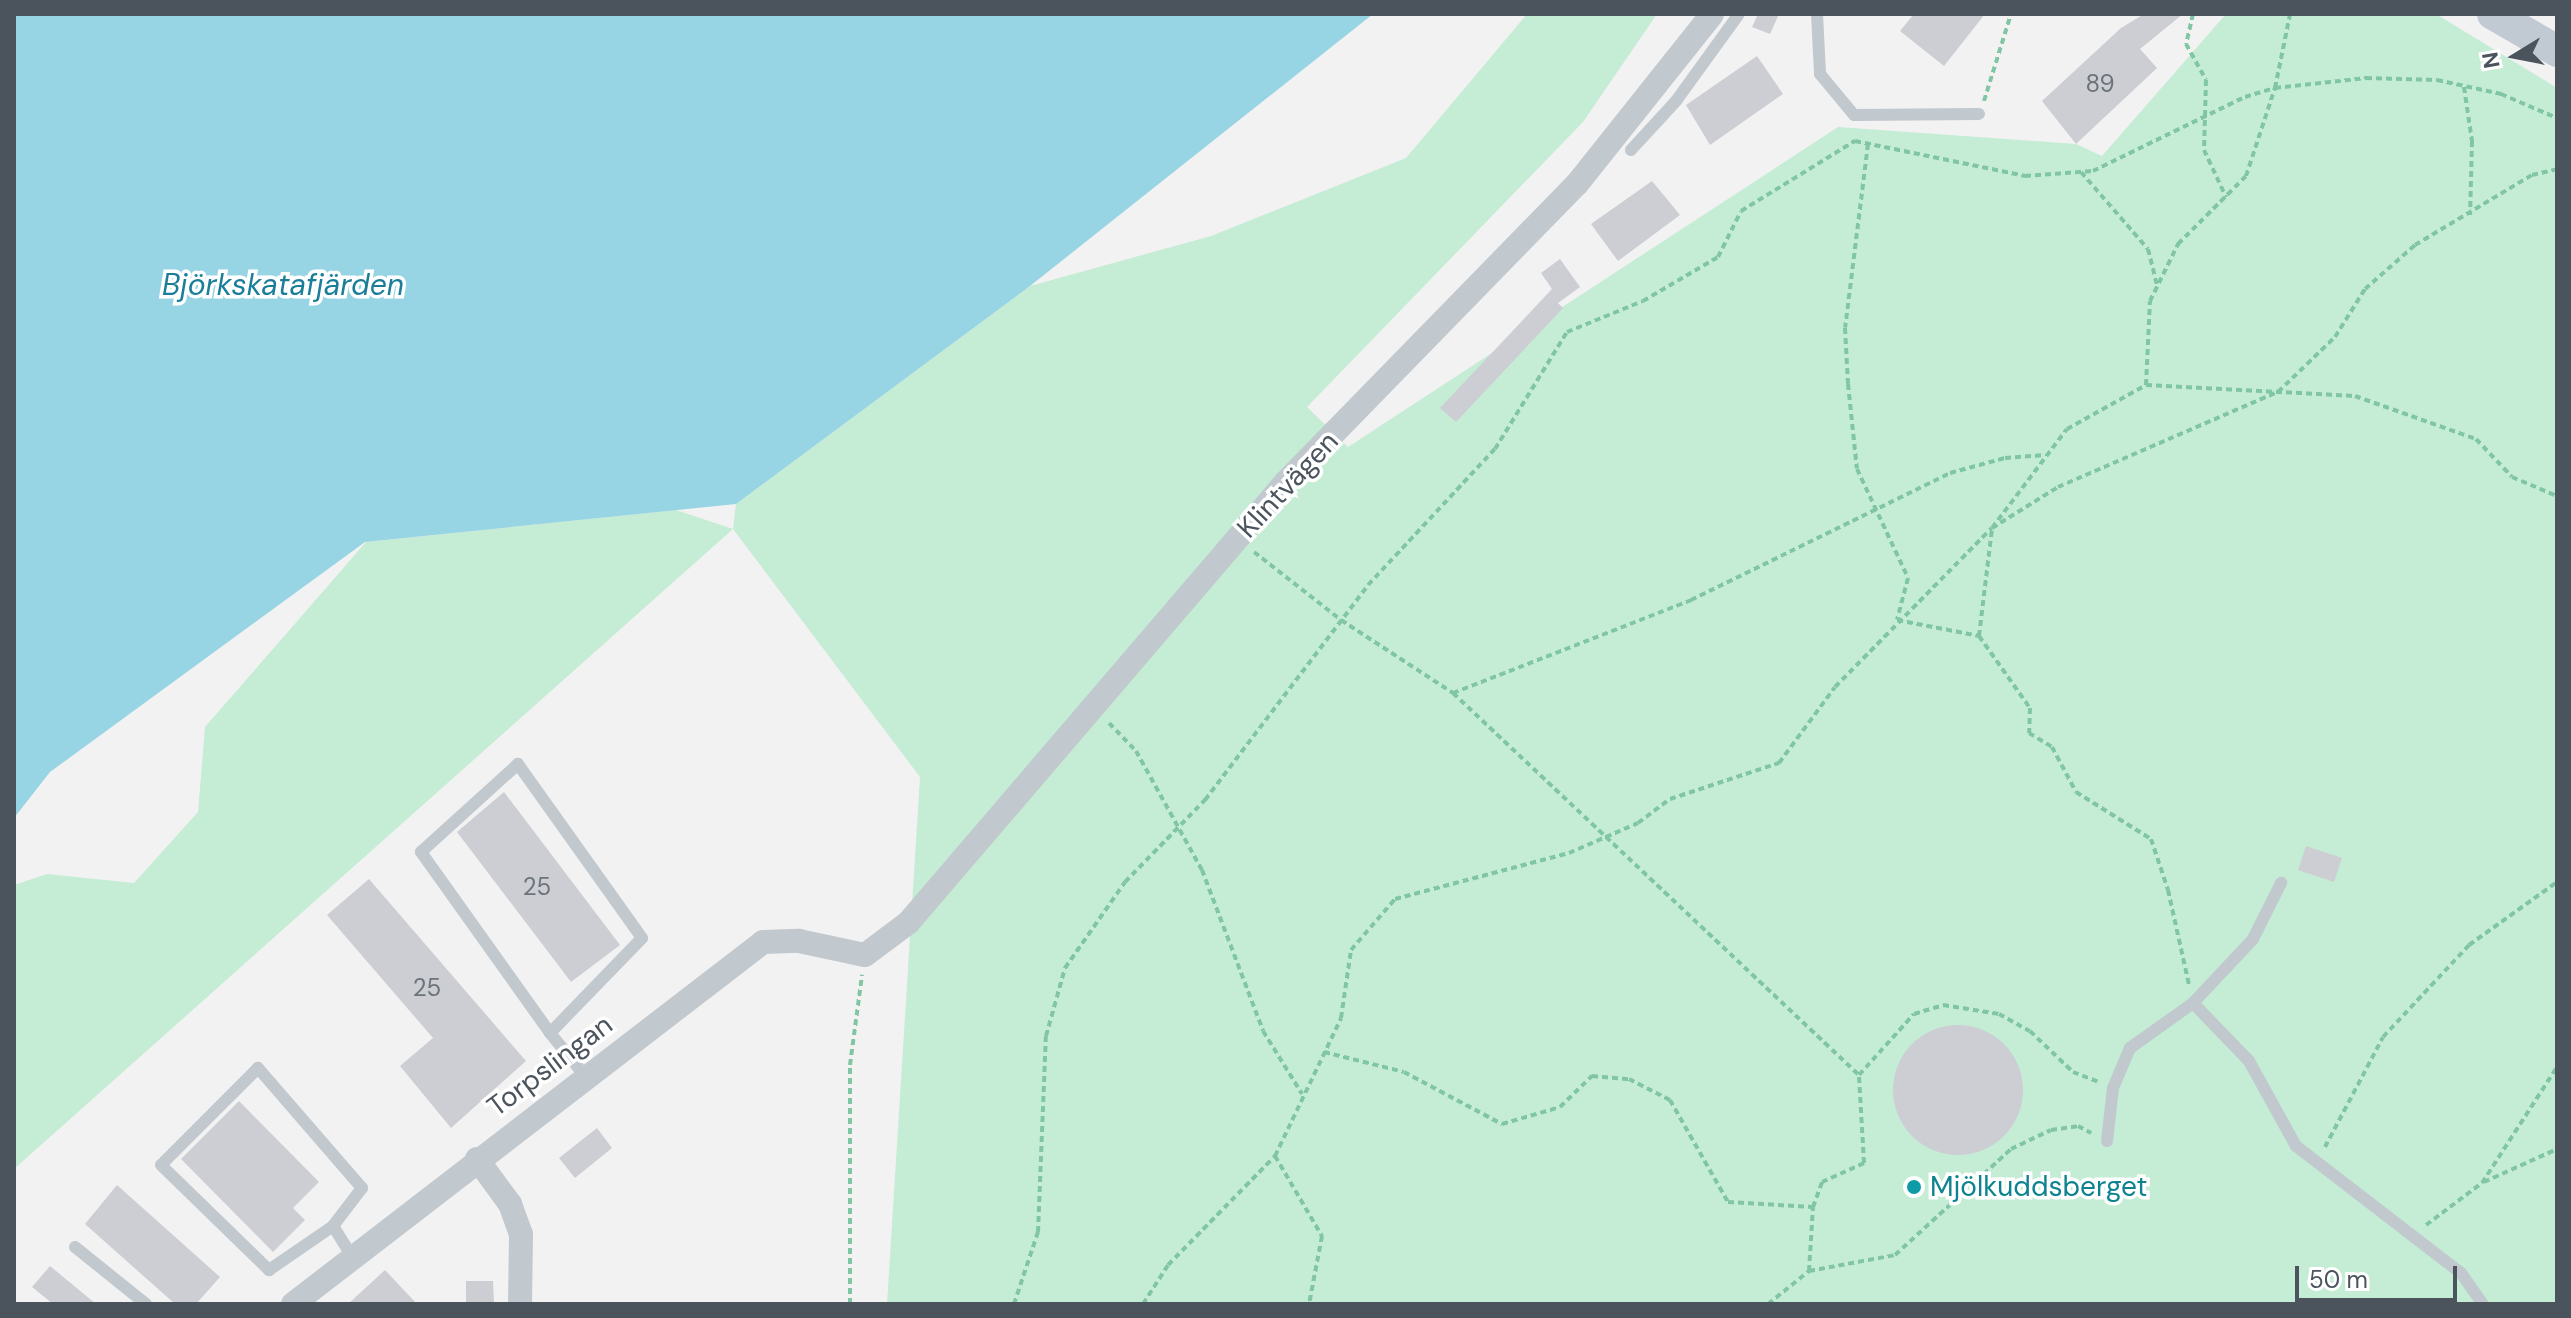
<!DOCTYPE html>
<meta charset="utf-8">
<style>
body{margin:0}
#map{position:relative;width:2571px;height:1318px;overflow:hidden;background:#f3f2f2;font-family:"DM Sans",sans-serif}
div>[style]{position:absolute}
.green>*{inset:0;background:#c5ecd4}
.water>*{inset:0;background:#97d4e4}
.building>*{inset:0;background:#ccced3}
.round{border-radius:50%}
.path>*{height:4px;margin-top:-2px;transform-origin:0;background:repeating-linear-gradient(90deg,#81c6a4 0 6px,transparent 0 10px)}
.lane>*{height:12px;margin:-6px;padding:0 6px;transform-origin:6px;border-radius:6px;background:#c1c8ce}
.street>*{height:24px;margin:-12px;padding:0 12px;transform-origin:12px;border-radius:12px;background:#c1c8ce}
.secondary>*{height:32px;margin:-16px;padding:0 16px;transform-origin:16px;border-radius:16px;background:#c1cad3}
.dots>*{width:22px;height:22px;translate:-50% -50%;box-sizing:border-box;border:4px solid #fff;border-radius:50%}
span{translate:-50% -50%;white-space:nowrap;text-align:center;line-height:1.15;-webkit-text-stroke:7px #fff;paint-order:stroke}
.number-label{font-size:24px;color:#6b727a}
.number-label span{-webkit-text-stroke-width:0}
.street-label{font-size:28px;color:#4b545d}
.culture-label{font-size:28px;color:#0d838f}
.left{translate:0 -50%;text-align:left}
.water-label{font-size:30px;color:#1a7e99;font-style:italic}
.frame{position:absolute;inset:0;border:16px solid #4b545d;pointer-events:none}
.north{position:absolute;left:2475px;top:16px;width:80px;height:80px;-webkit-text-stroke:6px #fff;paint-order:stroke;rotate:260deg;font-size:22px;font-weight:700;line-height:32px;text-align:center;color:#4b545d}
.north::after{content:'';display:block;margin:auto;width:28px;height:36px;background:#4b545d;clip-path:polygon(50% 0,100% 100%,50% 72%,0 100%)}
.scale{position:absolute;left:2295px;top:1266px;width:162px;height:36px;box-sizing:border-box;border:4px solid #4b545d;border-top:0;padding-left:10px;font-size:24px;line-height:28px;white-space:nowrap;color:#4b545d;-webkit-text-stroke:6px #fff;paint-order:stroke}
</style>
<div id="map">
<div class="green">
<i style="clip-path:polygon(1527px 14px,1657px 14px,1583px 122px,1307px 407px,1348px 447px,1838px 127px,2076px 144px,2102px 156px,2226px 14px,2436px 14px,2557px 88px,2557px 1304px,887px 1304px,920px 777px,733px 529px,14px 1169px,14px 885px,47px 874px,134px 883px,198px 812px,205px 727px,366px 542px,676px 510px,733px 529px,736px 504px,1030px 286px,1211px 236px,1406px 158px)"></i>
</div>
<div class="water">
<i style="clip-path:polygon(14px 14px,1373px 14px,1030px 286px,736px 504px,365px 542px,50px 772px,14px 818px)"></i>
</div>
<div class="building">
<i style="clip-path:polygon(1758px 14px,1779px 14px,1770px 34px,1752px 27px)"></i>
<i style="clip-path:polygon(1914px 14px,1985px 14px,1944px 66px,1900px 31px)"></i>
<i style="clip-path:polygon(2144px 14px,2183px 14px,2140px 49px,2157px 68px,2076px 144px,2042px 101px,2121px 28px)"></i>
<i style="clip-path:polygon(1757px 56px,1783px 94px,1710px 145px,1686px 105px)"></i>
<i style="clip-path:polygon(1652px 181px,1680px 215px,1618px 261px,1591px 224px)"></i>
<i style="clip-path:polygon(1560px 259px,1580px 287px,1558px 303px,1563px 308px,1456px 422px,1440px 408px,1552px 289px,1541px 273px)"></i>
<i style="clip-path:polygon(504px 792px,620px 945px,571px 982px,457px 832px)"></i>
<i style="clip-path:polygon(2306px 846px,2342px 858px,2334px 882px,2298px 870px)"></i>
<i style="clip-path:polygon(369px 879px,526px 1061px,451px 1128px,400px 1066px,433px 1038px,327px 915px)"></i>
<i class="round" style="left:1893px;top:1025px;width:130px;height:130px"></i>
<i style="clip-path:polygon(239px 1101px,319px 1182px,293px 1208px,305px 1220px,273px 1252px,181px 1159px)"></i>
<i style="clip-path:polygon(597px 1128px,612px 1148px,575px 1178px,559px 1158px)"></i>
<i style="clip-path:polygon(117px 1185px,220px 1277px,196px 1304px,175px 1304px,85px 1224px)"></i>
<i style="clip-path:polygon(50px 1266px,96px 1304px,53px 1304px,32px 1287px)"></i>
<i style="clip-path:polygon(385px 1270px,417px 1304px,348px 1304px)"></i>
<i style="clip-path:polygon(466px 1281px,493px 1281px,494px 1304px,466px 1304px)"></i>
</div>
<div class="path">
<i style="left:2193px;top:14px;width:31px;rotate:103deg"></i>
<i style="left:2186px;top:44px;width:41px;rotate:60.9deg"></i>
<i style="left:2206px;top:80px;width:70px;rotate:91.6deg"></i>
<i style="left:2204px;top:150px;width:52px;rotate:64.9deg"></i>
<i style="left:2464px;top:87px;width:55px;rotate:81.6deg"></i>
<i style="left:2472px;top:141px;width:74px;rotate:91.5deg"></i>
<i style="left:1984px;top:101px;width:91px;rotate:-72.8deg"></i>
<i style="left:1868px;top:144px;width:185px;rotate:97.1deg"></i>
<i style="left:1845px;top:328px;width:56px;rotate:86.9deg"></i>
<i style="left:1848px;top:384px;width:85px;rotate:84deg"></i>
<i style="left:1857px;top:469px;width:120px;rotate:64.9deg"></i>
<i style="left:1908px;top:578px;width:43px;rotate:104.7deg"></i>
<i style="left:1897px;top:620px;width:84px;rotate:11deg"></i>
<i style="left:1979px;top:636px;width:88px;rotate:54.7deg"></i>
<i style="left:2030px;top:708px;width:25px;rotate:92deg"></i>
<i style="left:2029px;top:733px;width:27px;rotate:31deg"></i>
<i style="left:2052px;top:747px;width:51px;rotate:61.9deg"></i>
<i style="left:2076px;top:792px;width:89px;rotate:32.1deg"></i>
<i style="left:2151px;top:839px;width:54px;rotate:71.6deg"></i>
<i style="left:2168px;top:890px;width:97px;rotate:77.5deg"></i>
<i style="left:2081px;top:172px;width:102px;rotate:49deg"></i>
<i style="left:2148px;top:249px;width:36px;rotate:76deg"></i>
<i style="left:2146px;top:385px;width:84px;rotate:-87.3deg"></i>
<i style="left:2150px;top:301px;width:64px;rotate:-63.8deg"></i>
<i style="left:2178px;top:244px;width:96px;rotate:-45deg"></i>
<i style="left:2246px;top:176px;width:93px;rotate:-71.8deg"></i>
<i style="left:2275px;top:88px;width:76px;rotate:-78.5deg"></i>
<i style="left:1254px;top:552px;width:110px;rotate:38deg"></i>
<i style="left:1341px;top:620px;width:134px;rotate:33.1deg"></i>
<i style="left:1453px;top:693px;width:557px;rotate:43.26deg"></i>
<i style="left:1979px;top:636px;width:109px;rotate:-83.1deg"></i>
<i style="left:1992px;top:528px;width:78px;rotate:-31.8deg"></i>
<i style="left:2058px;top:487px;width:240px;rotate:-23.4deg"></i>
<i style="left:2278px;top:392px;width:79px;rotate:-44deg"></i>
<i style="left:2335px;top:337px;width:57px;rotate:-58deg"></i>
<i style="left:2365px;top:289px;width:67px;rotate:-41.3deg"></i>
<i style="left:2415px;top:245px;width:136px;rotate:-30.9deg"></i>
<i style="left:2532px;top:175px;width:26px;rotate:-13deg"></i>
<i style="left:1453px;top:693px;width:256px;rotate:-21.3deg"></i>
<i style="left:1691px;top:600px;width:288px;rotate:-26.1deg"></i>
<i style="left:1950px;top:473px;width:57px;rotate:-15.3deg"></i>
<i style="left:2005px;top:458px;width:40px;rotate:-4.3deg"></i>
<i style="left:1109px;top:723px;width:39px;rotate:46deg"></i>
<i style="left:1136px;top:751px;width:136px;rotate:61deg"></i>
<i style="left:1202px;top:870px;width:172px;rotate:69.2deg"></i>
<i style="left:1263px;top:1031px;width:74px;rotate:58.2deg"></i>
<i style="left:1324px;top:1052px;width:82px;rotate:14deg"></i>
<i style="left:1404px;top:1072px;width:111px;rotate:28deg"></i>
<i style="left:1502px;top:1124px;width:60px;rotate:-16.3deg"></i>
<i style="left:1560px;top:1107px;width:45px;rotate:-44.1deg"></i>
<i style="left:1592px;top:1076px;width:37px;rotate:5deg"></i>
<i style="left:1629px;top:1079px;width:46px;rotate:27.1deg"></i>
<i style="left:1670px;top:1100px;width:117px;rotate:60.4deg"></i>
<i style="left:1728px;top:1202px;width:85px;rotate:3.4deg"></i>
<i style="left:2325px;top:1147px;width:124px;rotate:-62.2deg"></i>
<i style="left:2383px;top:1037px;width:126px;rotate:-46.9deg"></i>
<i style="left:2469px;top:945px;width:108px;rotate:-35.6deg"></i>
<i style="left:1275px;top:1156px;width:93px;rotate:59.6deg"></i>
<i style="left:1322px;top:1236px;width:69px;rotate:100.8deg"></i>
<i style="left:2484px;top:1182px;width:80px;rotate:-24.3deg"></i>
<i style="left:2426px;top:1225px;width:70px;rotate:-36.9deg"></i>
<i style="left:2482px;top:1183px;width:138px;rotate:-57.1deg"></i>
<i style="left:1809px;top:1271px;width:64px;rotate:-86.4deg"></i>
<i style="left:1813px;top:1207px;width:27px;rotate:-70deg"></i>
<i style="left:1822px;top:1182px;width:46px;rotate:-24.3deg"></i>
<i style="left:1864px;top:1163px;width:88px;rotate:-93.3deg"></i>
<i style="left:1859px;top:1075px;width:82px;rotate:-48deg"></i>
<i style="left:1914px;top:1014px;width:30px;rotate:-17deg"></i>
<i style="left:1943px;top:1005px;width:57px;rotate:9.1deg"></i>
<i style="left:1999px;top:1014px;width:35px;rotate:29deg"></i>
<i style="left:2030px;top:1031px;width:59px;rotate:43.6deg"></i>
<i style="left:2073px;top:1072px;width:28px;rotate:21deg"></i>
<i style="left:850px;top:1304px;width:239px;rotate:-90deg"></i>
<i style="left:850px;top:1065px;width:91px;rotate:-82.4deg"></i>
<i style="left:1014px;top:1304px;width:76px;rotate:-71.6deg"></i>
<i style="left:1038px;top:1232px;width:196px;rotate:-87.7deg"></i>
<i style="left:1046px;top:1036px;width:71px;rotate:-74.4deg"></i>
<i style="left:1065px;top:968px;width:105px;rotate:-55.1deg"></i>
<i style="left:1125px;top:882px;width:115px;rotate:-45.7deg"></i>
<i style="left:1205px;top:800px;width:270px;rotate:-52.8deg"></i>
<i style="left:1368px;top:585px;width:186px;rotate:-47deg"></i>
<i style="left:1495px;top:449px;width:137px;rotate:-58.4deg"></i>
<i style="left:1567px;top:332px;width:82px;rotate:-22.2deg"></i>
<i style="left:1643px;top:301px;width:87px;rotate:-30.4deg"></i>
<i style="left:1718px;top:257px;width:51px;rotate:-63.4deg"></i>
<i style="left:1741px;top:211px;width:134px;rotate:-31.6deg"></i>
<i style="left:1855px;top:141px;width:174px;rotate:11.6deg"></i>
<i style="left:2025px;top:176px;width:68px;rotate:-4.2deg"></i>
<i style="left:2093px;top:171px;width:169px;rotate:-26deg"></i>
<i style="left:2245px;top:97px;width:31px;rotate:-17deg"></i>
<i style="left:2275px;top:88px;width:92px;rotate:-6.3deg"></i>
<i style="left:2366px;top:78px;width:71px;rotate:1.6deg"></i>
<i style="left:2437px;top:80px;width:66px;rotate:12.3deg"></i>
<i style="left:2501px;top:94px;width:61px;rotate:23.2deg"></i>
<i style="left:1143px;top:1304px;width:46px;rotate:-57.3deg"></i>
<i style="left:1168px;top:1265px;width:153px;rotate:-45.5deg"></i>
<i style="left:1275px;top:1156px;width:153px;rotate:-64.4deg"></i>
<i style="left:1341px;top:1018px;width:69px;rotate:-81.6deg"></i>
<i style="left:1351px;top:950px;width:67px;rotate:-49.2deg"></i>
<i style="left:1395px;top:899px;width:180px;rotate:-14.8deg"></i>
<i style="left:1569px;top:853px;width:75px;rotate:-23.5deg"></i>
<i style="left:1638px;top:823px;width:40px;rotate:-37deg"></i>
<i style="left:1670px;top:799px;width:115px;rotate:-18.3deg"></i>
<i style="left:1779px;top:763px;width:94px;rotate:-53.6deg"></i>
<i style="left:1835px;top:687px;width:223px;rotate:-45.4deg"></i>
<i style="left:1992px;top:528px;width:124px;rotate:-52.9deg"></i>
<i style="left:2067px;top:429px;width:90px;rotate:-29.1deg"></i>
<i style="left:2146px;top:385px;width:209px;rotate:3deg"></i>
<i style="left:2355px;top:396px;width:128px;rotate:19.6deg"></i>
<i style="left:2476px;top:439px;width:52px;rotate:46.5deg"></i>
<i style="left:2512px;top:477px;width:49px;rotate:22.9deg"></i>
<i style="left:1768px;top:1304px;width:53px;rotate:-38.8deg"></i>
<i style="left:1809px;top:1271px;width:87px;rotate:-10.5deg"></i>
<i style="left:1895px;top:1255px;width:157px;rotate:-42.4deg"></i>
<i style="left:2011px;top:1149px;width:44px;rotate:-25.4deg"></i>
<i style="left:2051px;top:1130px;width:27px;rotate:-8deg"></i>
<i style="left:2078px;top:1126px;width:15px;rotate:28deg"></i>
</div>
<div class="lane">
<i style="left:1817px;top:14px;width:60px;rotate:87.1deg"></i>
<i style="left:1820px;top:74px;width:53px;rotate:50.3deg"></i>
<i style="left:1854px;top:115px;width:125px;rotate:-0.5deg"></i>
<i style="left:1631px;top:150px;width:67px;rotate:-47.4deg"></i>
<i style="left:1676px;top:101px;width:107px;rotate:-54.1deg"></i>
<i style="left:2193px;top:1003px;width:88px;rotate:-46.8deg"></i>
<i style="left:2253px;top:939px;width:63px;rotate:-63.4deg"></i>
<i style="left:550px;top:1033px;width:132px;rotate:-45.9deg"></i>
<i style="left:642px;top:938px;width:214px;rotate:-125.5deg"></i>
<i style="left:518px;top:764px;width:131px;rotate:137.8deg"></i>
<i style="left:421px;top:852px;width:222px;rotate:54.5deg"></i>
<i style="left:550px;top:1033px;width:57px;rotate:50.7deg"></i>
<i style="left:2107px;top:1141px;width:53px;rotate:-83.5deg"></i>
<i style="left:2113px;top:1088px;width:43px;rotate:-67deg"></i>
<i style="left:2130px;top:1048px;width:77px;rotate:-35.5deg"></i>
<i style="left:2193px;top:1003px;width:81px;rotate:46deg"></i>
<i style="left:2249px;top:1061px;width:97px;rotate:61.1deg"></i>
<i style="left:2296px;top:1146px;width:208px;rotate:37.6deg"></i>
<i style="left:2461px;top:1273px;width:38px;rotate:55deg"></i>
<i style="left:333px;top:1226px;width:48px;rotate:-52.7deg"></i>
<i style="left:362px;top:1188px;width:159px;rotate:-130.9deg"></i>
<i style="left:258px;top:1068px;width:137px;rotate:135deg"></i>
<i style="left:161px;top:1165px;width:151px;rotate:44.2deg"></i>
<i style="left:269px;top:1270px;width:78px;rotate:-34.5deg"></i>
<i style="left:333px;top:1226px;width:36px;rotate:58deg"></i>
<i style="left:75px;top:1247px;width:91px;rotate:38.8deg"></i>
</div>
<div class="street">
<i style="left:477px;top:1159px;width:56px;rotate:53.7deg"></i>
<i style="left:510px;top:1204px;width:32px;rotate:70deg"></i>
<i style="left:521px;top:1234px;width:70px;rotate:90.8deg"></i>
<i style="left:293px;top:1304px;width:593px;rotate:-37.6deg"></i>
<i style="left:763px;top:942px;width:36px;rotate:-2deg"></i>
<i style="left:799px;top:941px;width:67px;rotate:12deg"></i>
<i style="left:865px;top:955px;width:54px;rotate:-36.7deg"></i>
<i style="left:908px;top:923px;width:579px;rotate:-49.41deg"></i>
<i style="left:1285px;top:483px;width:418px;rotate:-45.7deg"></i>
<i style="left:1577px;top:184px;width:217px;rotate:-51.5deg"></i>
</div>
<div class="secondary">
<i style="left:2493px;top:14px;width:74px;rotate:30deg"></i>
</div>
<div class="dots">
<i style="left:1914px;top:1187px;background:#0f9aa8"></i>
</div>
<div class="number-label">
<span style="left:2100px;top:84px">89</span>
<span style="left:537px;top:887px">25</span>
<span style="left:427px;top:988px">25</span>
</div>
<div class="street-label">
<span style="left:1288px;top:485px;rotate:-47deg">Klintvägen</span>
<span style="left:550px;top:1066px;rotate:-37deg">Torpslingan</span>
</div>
<div class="culture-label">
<span class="left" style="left:1930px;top:1187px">Mjölkuddsberget</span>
</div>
<div class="water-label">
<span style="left:283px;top:285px">Björkskatafjärden</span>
</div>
<div class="frame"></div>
<div class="north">N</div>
<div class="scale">50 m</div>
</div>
